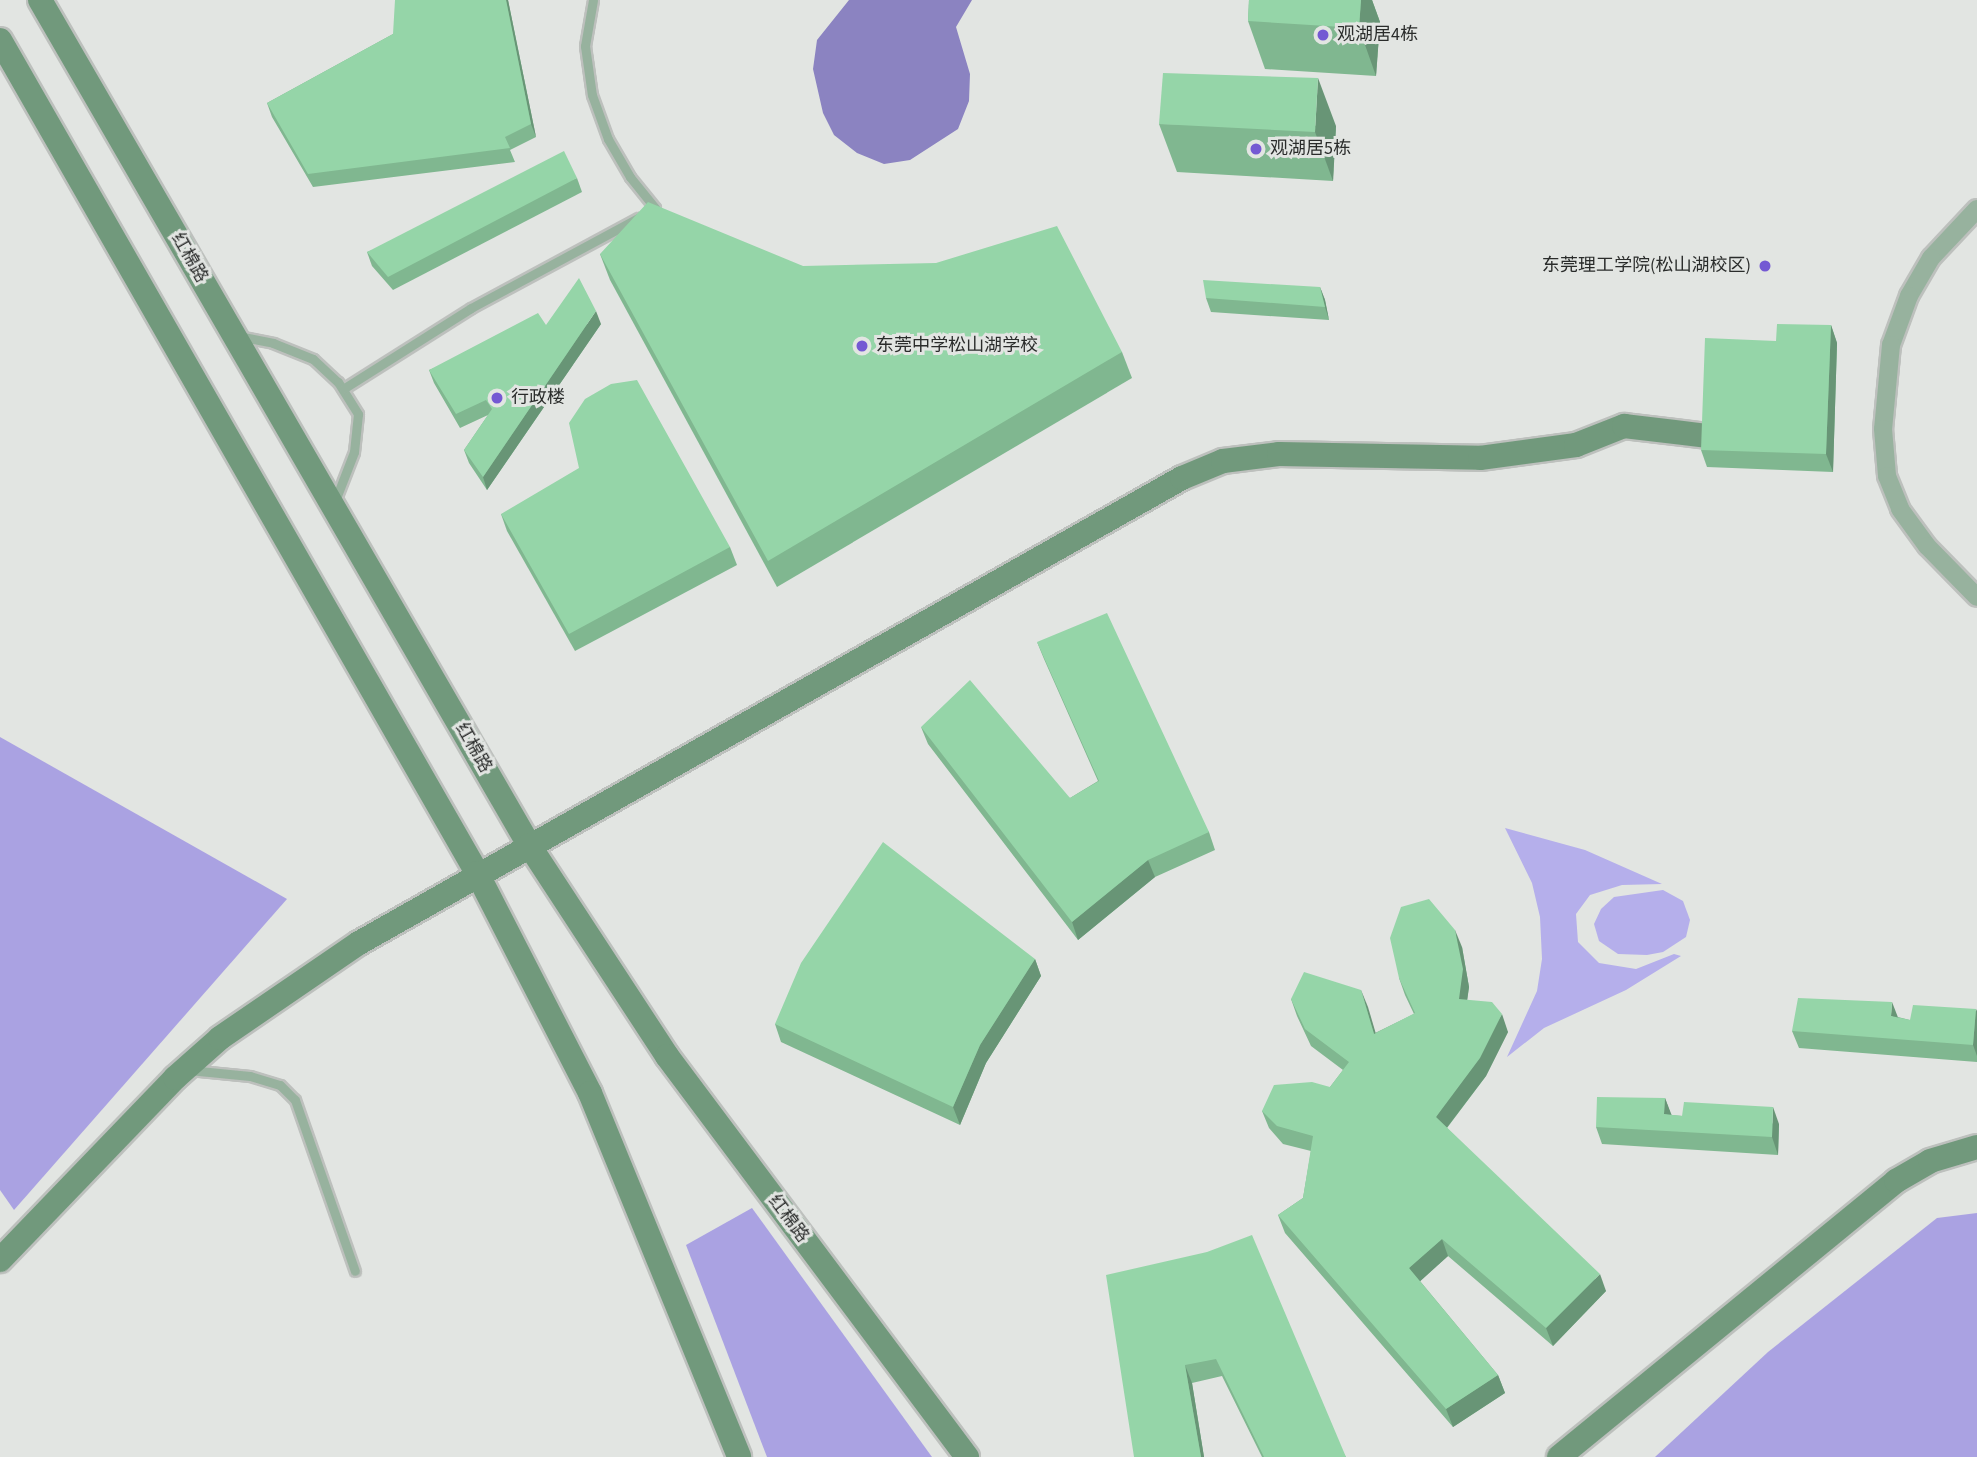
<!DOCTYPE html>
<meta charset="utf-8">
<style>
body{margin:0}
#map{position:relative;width:1977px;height:1457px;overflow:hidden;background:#e2e5e2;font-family:"Source Sans 3","Noto Sans SC",sans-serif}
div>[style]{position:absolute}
.green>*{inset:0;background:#b5afeb}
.forest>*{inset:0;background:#aaa2e2}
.water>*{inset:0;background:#8b83c1}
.roads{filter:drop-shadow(2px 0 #bdc0bd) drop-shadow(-2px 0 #bdc0bd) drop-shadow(0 2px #bdc0bd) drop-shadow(0 -2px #bdc0bd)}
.lane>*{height:9px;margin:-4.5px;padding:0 4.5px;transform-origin:4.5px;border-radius:4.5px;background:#97b29e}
.street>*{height:18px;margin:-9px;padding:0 9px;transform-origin:9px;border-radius:9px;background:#97b29e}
.secondary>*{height:24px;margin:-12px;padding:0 12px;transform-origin:12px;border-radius:12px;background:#71997c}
.wall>*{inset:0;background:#80b790}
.shaded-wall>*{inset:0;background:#689576}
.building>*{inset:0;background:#95d5a8}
.dots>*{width:19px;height:19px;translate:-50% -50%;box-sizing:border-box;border:4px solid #e2e5e2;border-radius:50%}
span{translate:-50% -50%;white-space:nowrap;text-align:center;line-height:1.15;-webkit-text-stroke:6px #e2e5e2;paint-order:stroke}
.poi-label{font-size:18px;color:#2a2c2b}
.left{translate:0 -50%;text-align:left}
.right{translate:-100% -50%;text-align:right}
.street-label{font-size:18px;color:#2a2c2b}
</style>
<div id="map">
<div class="green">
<i style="clip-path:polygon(1505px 828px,1585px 850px,1662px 884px,1622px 885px,1590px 895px,1576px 914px,1578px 942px,1599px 963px,1636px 969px,1674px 954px,1681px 956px,1626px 990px,1544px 1028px,1507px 1057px,1537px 991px,1542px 959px,1540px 917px,1532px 883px)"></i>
<i style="clip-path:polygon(1663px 890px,1683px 901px,1690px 920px,1686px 937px,1663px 952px,1647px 955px,1618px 954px,1599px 941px,1594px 924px,1601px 909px,1614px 897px)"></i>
</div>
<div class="forest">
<i style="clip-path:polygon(0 737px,287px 899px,14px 1210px,0 1190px)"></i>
<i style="clip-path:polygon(752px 1208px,932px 1457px,767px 1457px,686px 1245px)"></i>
<i style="clip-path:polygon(1977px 1213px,1977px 1457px,1655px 1457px,1768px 1352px,1937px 1218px)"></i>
</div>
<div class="water">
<i style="clip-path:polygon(849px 0,972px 0,956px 27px,970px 74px,969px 101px,958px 129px,910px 160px,884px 164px,857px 153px,834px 135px,823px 113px,813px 69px,817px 40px)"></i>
</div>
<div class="roads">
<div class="lane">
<i style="left:593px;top:0;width:47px;rotate:99.9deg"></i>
<i style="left:585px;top:46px;width:49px;rotate:81.9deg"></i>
<i style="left:592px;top:95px;width:47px;rotate:70deg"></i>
<i style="left:608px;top:139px;width:44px;rotate:59.9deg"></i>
<i style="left:630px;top:177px;width:40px;rotate:51deg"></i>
<i style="left:655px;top:208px;width:6px;rotate:149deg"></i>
<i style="left:238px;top:336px;width:36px;rotate:11deg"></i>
<i style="left:273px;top:343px;width:43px;rotate:21.8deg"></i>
<i style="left:313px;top:359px;width:34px;rotate:43deg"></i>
<i style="left:338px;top:382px;width:38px;rotate:58deg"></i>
<i style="left:358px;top:414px;width:38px;rotate:96deg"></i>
<i style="left:354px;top:452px;width:53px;rotate:111.2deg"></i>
<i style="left:343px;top:389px;width:151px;rotate:-32.3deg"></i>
<i style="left:471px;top:308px;width:190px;rotate:-28.3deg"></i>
<i style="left:189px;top:1070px;width:61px;rotate:5.6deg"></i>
<i style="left:250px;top:1076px;width:31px;rotate:17deg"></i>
<i style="left:280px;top:1085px;width:21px;rotate:45deg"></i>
<i style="left:295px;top:1100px;width:181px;rotate:70.7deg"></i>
</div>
<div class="street">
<i style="left:1977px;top:209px;width:67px;rotate:133.2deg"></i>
<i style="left:1931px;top:258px;width:44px;rotate:120.1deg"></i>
<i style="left:1909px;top:296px;width:52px;rotate:110.2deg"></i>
<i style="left:1891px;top:345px;width:84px;rotate:95.4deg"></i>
<i style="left:1883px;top:429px;width:47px;rotate:85.1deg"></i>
<i style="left:1887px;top:476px;width:35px;rotate:68deg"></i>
<i style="left:1900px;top:509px;width:46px;rotate:53.9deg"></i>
<i style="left:1927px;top:546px;width:71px;rotate:45.6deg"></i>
</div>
<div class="secondary">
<i style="left:40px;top:0;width:976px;rotate:59.94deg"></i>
<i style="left:529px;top:845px;width:252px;rotate:56.8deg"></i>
<i style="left:667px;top:1056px;width:501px;rotate:53.2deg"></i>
<i style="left:0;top:40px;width:960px;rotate:60.2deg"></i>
<i style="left:477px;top:873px;width:247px;rotate:62.8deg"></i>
<i style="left:590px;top:1093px;width:393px;rotate:67.7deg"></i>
<i style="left:0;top:1260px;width:252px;rotate:-46.1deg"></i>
<i style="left:175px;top:1078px;width:60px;rotate:-41.6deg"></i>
<i style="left:220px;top:1038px;width:168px;rotate:-34.4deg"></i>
<i style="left:359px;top:943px;width:945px;rotate:-29.47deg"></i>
<i style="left:1182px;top:478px;width:44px;rotate:-22.5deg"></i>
<i style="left:1223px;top:461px;width:56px;rotate:-7.1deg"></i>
<i style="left:1279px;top:454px;width:201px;rotate:1.1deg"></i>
<i style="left:1480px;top:458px;width:97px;rotate:-7.7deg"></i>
<i style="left:1576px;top:445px;width:52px;rotate:-21.6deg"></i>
<i style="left:1624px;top:426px;width:85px;rotate:6.8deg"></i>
<i style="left:1559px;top:1457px;width:436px;rotate:-39.3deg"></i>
<i style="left:1896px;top:1181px;width:39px;rotate:-30deg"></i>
<i style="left:1930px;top:1161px;width:49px;rotate:-16.6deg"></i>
</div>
</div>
<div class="wall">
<i style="clip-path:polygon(508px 0,536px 137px,510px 150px,515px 162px,313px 187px,272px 117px,267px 103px,393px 34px)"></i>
<i style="clip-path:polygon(1249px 0,1372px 0,1380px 22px,1376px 76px,1265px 69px,1248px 21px)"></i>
<i style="clip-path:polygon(1159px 124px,1336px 126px,1333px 181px,1177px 172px)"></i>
<i style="clip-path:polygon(577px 178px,582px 192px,393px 290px,372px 266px,367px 252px)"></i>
<i style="clip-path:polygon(600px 254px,803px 266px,1122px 352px,1132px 378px,777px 587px,610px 280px)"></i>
<i style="clip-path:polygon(1320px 287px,1325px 300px,1329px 320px,1211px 312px,1206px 298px)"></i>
<i style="clip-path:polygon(601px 324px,487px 490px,469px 463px,464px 450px,488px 415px,460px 428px,434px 383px,429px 370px,546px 325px)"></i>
<i style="clip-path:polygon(1831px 325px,1837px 343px,1833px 472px,1707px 467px,1701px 450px,1776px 341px)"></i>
<i style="clip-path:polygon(501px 514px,730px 547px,737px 565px,575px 651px,507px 531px)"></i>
<i style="clip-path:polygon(1037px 642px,1209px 832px,1215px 850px,1155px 877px,1078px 940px,928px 744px,921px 727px,1070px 798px,1098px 781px,1044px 659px)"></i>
<i style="clip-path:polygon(1462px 947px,1469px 987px,1467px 1000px,1508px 1032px,1486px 1076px,1447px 1128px,1606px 1291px,1553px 1346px,1448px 1256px,1420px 1281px,1498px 1375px,1505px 1393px,1453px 1427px,1285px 1233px,1278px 1215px,1303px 1198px,1311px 1151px,1283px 1144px,1269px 1128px,1262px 1111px,1330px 1087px,1343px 1070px,1311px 1046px,1297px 1016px,1291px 999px,1361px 990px,1375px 1033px,1414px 1014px,1405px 995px,1399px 978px)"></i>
<i style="clip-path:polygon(1035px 959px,1041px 976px,986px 1063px,960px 1125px,781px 1042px,775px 1024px)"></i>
<i style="clip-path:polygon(1977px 1011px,1977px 1062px,1799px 1048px,1792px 1031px,1898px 1017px,1910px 1020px)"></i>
<i style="clip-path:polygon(1665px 1098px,1671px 1115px,1779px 1124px,1778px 1155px,1602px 1144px,1596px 1127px)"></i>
<i style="clip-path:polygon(1207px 1252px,1346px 1457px,1262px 1457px,1222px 1376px,1192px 1383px,1204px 1457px,1134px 1457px)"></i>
</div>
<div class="shaded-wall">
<i style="clip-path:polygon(506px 0,508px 0,536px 137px,531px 124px)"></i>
<i style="clip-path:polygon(1361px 0,1372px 0,1380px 22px,1376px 76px,1359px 28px)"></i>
<i style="clip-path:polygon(1318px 78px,1336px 126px,1333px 181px,1315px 132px)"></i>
<i style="clip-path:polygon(1320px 287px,1325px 300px,1329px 320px,1325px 307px)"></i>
<i style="clip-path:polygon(596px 311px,601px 324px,487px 490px,483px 477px)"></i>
<i style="clip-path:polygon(1831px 325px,1837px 343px,1833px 472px,1826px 454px)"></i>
<i style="clip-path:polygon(1148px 860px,1155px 877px,1078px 940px,1072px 922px)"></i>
<i style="clip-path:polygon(1455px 930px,1462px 947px,1469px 987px,1465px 1016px,1459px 999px)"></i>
<i style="clip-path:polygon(1035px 959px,1041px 976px,986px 1063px,960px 1125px,953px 1107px,980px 1045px)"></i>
<i style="clip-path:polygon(1361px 990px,1368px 1007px,1381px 1051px,1374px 1034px)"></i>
<i style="clip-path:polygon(1892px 1002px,1899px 1020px,1891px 1016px)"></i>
<i style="clip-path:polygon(1976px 1009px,1977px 1011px,1977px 1056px,1973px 1045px)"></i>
<i style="clip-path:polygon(1502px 1014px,1508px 1032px,1486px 1076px,1442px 1134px,1436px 1117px)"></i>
<i style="clip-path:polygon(1665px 1098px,1672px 1116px,1664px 1114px)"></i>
<i style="clip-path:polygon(1773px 1107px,1779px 1124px,1778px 1155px,1772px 1137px)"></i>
<i style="clip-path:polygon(1442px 1239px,1448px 1256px,1416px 1285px,1409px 1268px)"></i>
<i style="clip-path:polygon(1600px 1274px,1606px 1291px,1553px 1346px,1546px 1328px)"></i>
<i style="clip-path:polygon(1185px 1365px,1192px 1383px,1204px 1457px,1201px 1457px)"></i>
<i style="clip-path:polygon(1498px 1375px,1505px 1393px,1453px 1427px,1446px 1409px)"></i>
</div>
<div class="building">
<i style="clip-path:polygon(395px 0,506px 0,531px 124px,505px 137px,510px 148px,308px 174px,267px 103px,393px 34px)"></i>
<i style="clip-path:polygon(1249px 0,1361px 0,1359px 28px,1248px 21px)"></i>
<i style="clip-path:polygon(1163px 73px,1318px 78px,1315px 132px,1159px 124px)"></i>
<i style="clip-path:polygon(564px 151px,577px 178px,388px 277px,367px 252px)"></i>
<i style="clip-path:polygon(648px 202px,803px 266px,936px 263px,1057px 226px,1122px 352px,768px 561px,600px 254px)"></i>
<i style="clip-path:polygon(579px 278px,596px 311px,483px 477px,464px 450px,492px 409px,486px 400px,456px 414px,429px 370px,538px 313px,546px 325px)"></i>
<i style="clip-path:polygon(1203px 280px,1320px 287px,1325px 307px,1206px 298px)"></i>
<i style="clip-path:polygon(1777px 324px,1831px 325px,1826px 454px,1701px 450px,1705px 338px,1776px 341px)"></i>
<i style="clip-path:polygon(637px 380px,730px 547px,569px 634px,501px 514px,579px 468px,569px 423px,585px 399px,611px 384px)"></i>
<i style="clip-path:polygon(1107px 613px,1209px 832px,1148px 860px,1072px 922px,921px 727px,970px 680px,1070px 798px,1099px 781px,1037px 642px)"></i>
<i style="clip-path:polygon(883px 842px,1035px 959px,980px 1045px,953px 1107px,775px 1024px,801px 963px)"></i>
<i style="clip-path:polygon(1429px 899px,1455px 930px,1463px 969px,1459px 999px,1492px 1002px,1502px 1014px,1480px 1058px,1436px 1117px,1600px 1274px,1546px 1328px,1442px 1239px,1409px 1268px,1498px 1375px,1446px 1409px,1278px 1215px,1303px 1198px,1313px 1136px,1277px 1126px,1262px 1111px,1274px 1085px,1312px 1082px,1330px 1087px,1349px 1062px,1305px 1029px,1291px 999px,1304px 972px,1361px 990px,1374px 1034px,1415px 1013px,1399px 978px,1390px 938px,1401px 907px)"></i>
<i style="clip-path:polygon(1798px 998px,1892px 1002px,1891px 1016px,1910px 1020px,1913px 1005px,1976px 1009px,1973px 1045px,1792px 1031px)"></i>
<i style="clip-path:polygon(1597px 1097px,1665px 1098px,1664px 1114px,1682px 1116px,1684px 1102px,1773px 1107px,1772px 1137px,1596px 1127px)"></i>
<i style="clip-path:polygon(1252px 1235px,1346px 1457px,1264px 1457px,1216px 1359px,1185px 1365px,1201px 1457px,1134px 1457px,1106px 1275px,1207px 1252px)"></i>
</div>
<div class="dots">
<i style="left:1323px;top:35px;background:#7459d3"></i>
<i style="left:1256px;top:149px;background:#7459d3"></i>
<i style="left:1765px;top:266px;background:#7459d3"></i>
<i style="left:862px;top:346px;background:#7459d3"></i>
<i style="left:497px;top:398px;background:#7459d3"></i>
</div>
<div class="poi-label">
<span class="left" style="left:1337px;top:35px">观湖居4栋</span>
<span class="left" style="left:1270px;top:149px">观湖居5栋</span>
<span class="right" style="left:1751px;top:266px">东莞理工学院(松山湖校区)</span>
<span class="left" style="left:876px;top:346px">东莞中学松山湖学校</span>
<span class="left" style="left:511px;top:398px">行政楼</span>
</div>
<div class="street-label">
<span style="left:189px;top:258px;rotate:60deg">红棉路</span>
<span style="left:473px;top:748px;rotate:60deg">红棉路</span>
<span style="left:788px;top:1219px;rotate:53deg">红棉路</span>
</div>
</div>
